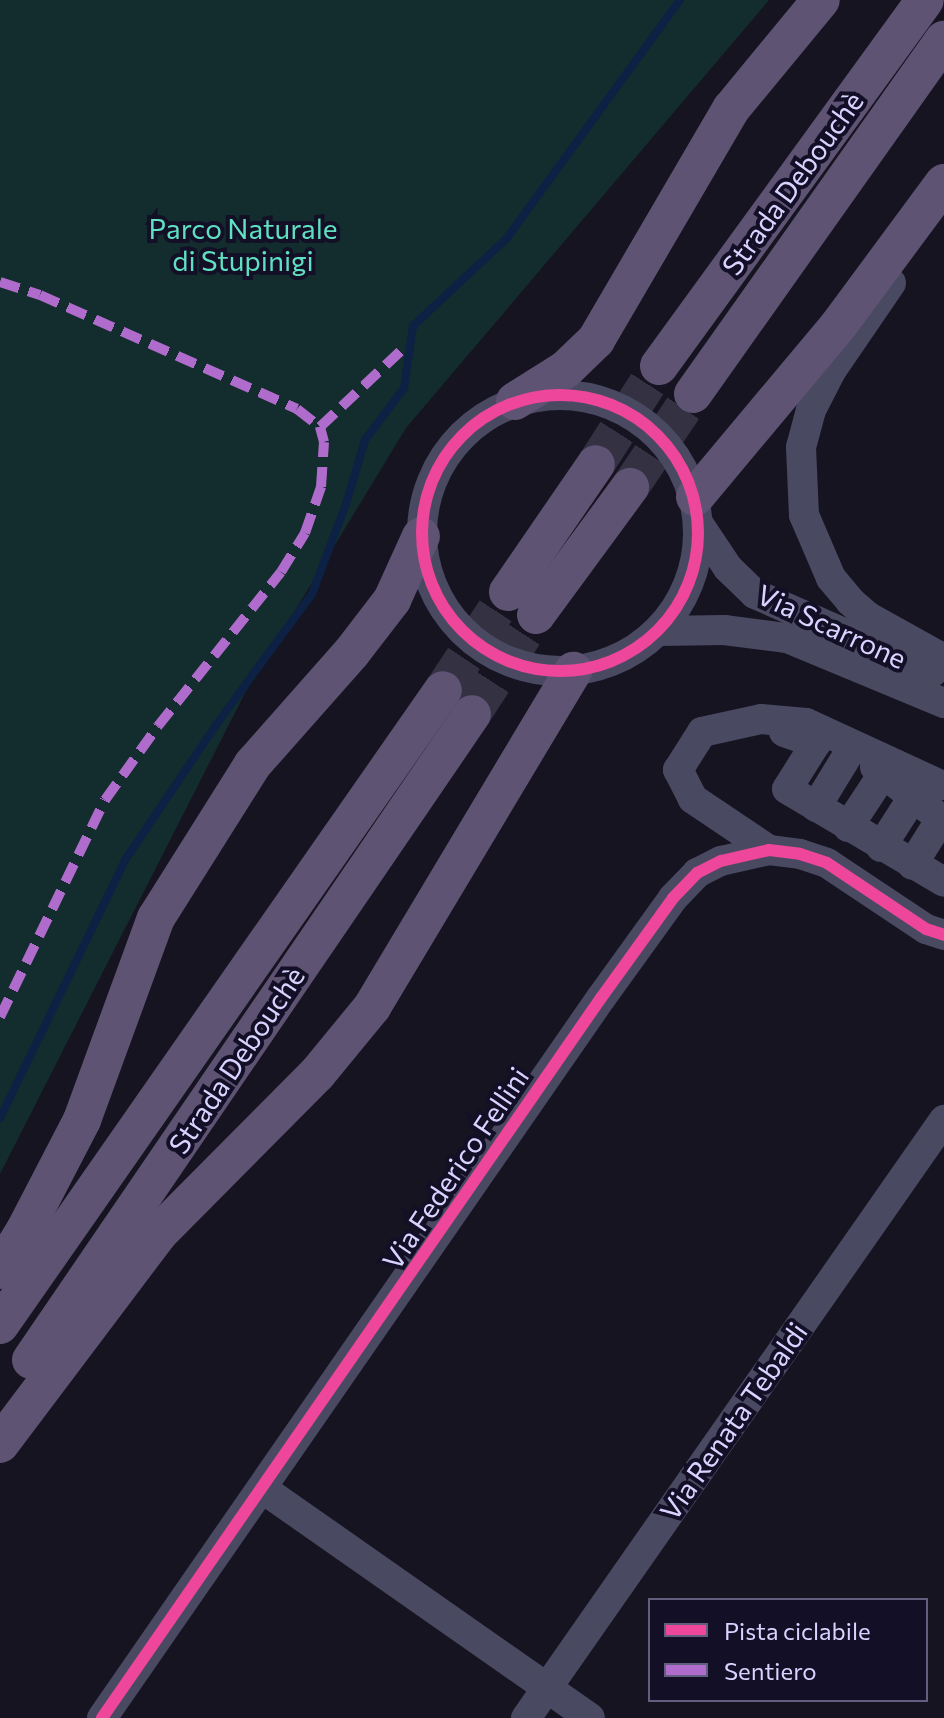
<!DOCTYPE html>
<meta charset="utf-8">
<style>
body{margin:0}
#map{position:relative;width:944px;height:1718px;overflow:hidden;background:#161421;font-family:Commissioner,sans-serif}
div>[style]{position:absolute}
.green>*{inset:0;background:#132c2d}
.stream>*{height:8px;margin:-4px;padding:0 4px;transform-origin:4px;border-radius:4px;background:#0d2144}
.major-tunnel>*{height:38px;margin-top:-19px;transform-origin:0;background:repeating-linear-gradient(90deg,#333142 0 38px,transparent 0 57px)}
.minor>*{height:30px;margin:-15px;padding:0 15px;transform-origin:15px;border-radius:15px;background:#4a4962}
.minor>.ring{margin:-15px;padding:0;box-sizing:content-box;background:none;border:30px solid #4a4962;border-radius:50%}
.major>*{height:38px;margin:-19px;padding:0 19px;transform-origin:19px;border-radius:19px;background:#5e5373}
.quiet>*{height:10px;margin-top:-5px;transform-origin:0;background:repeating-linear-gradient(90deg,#b06ccc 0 20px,transparent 0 30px)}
.cycleway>*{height:12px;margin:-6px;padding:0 6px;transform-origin:6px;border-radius:6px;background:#ed469a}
.cycleway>.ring{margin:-6px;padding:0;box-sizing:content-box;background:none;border:12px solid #ed469a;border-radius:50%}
span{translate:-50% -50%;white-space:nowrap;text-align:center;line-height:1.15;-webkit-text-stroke:8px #130f26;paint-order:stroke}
.street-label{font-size:28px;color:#d9d4ff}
.park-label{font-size:28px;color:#5fe0c0}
.legend{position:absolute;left:648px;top:1598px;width:280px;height:104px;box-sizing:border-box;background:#130f26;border:2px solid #625e7d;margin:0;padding:10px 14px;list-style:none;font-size:24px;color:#d9d4ff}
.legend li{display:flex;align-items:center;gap:16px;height:40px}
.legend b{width:40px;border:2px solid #625e7d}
</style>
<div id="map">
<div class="green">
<i style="clip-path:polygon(0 0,769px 0,406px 428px,245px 693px,0 1174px)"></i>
</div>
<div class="stream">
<i style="left:0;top:1118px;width:287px;rotate:-64.1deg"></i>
<i style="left:125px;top:860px;width:163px;rotate:-56deg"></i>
<i style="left:216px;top:725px;width:162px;rotate:-53.8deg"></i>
<i style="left:312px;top:594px;width:96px;rotate:-69.3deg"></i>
<i style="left:346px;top:504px;width:67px;rotate:-73.5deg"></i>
<i style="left:365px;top:440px;width:65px;rotate:-53.1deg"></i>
<i style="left:404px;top:388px;width:63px;rotate:-81.7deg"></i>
<i style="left:413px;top:326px;width:129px;rotate:-43.1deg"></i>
<i style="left:507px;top:238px;width:294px;rotate:-54deg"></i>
</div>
<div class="major-tunnel">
<i style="left:596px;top:464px;width:117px;rotate:-57.3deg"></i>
<i style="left:630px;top:487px;width:112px;rotate:-55.9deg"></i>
<i style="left:443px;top:690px;width:118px;rotate:-56.4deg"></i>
<i style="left:472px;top:714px;width:118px;rotate:-57.1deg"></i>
</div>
<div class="minor">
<i style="left:891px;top:283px;width:107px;rotate:124.3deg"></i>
<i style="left:831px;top:371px;width:44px;rotate:117.1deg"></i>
<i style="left:811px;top:410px;width:38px;rotate:105deg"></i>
<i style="left:801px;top:447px;width:68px;rotate:87.5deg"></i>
<i style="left:804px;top:515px;width:69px;rotate:66.8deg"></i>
<i style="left:831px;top:578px;width:30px;rotate:50deg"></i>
<i style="left:850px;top:601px;width:23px;rotate:41deg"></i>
<i style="left:867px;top:616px;width:88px;rotate:29.2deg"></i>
<i class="ring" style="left:422px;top:395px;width:246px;height:246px"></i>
<i style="left:700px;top:526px;width:50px;rotate:56.3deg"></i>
<i style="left:728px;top:568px;width:37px;rotate:44deg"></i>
<i style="left:755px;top:594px;width:194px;rotate:23.7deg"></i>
<i style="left:660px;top:631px;width:64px;rotate:-0.9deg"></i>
<i style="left:724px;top:630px;width:64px;rotate:7.2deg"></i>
<i style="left:787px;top:638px;width:170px;rotate:22.5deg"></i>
<i style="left:784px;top:732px;width:34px;rotate:19deg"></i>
<i style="left:816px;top:743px;width:54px;rotate:122.2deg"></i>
<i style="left:787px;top:789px;width:182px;rotate:30.6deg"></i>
<i style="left:875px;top:767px;width:84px;rotate:38.2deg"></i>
<i style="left:941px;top:819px;width:54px;rotate:122.2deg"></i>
<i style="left:816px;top:807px;width:69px;rotate:-58.6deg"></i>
<i style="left:848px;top:827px;width:64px;rotate:-56.6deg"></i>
<i style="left:881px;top:847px;width:59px;rotate:-57.4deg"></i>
<i style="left:769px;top:850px;width:92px;rotate:-146.1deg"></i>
<i style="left:693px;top:799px;width:33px;rotate:-117deg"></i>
<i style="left:678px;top:770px;width:45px;rotate:-57.7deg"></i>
<i style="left:702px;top:732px;width:60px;rotate:-12.4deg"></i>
<i style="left:761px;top:719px;width:45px;rotate:5.1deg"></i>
<i style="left:806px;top:723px;width:149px;rotate:24.7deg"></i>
<i style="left:263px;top:1489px;width:399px;rotate:35deg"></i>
<i style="left:102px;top:1718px;width:876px;rotate:-55.28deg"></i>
<i style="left:601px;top:998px;width:123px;rotate:-54.2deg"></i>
<i style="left:673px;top:898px;width:35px;rotate:-46deg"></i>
<i style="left:697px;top:873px;width:27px;rotate:-27deg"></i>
<i style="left:721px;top:861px;width:49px;rotate:-12.9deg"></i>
<i style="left:769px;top:850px;width:31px;rotate:7deg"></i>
<i style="left:800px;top:854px;width:28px;rotate:18deg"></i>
<i style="left:827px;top:863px;width:119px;rotate:33.7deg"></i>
<i style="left:926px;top:929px;width:19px;rotate:18deg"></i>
<i style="left:526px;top:1718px;width:730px;rotate:-55.05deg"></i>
</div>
<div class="major">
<i style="left:659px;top:366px;width:452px;rotate:-54deg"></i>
<i style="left:693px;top:394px;width:434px;rotate:-54.7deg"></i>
<i style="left:515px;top:401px;width:60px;rotate:-32.1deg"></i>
<i style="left:566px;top:369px;width:42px;rotate:-44deg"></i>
<i style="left:596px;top:340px;width:268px;rotate:-59.7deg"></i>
<i style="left:731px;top:109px;width:141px;rotate:-50.5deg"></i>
<i style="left:695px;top:497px;width:223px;rotate:-50.1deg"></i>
<i style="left:838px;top:326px;width:178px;rotate:-53.5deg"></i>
<i style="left:508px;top:592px;width:155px;rotate:-55.5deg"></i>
<i style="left:536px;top:615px;width:159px;rotate:-53.7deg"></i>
<i style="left:0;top:1270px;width:47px;rotate:-58deg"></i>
<i style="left:25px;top:1230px;width:124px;rotate:-62.6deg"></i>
<i style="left:82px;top:1120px;width:215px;rotate:-69.9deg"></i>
<i style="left:156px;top:918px;width:182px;rotate:-57.8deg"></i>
<i style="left:253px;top:764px;width:149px;rotate:-48.5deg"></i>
<i style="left:352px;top:652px;width:66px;rotate:-52.4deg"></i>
<i style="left:392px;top:600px;width:70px;rotate:-65.6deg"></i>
<i style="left:0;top:1325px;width:774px;rotate:-55.1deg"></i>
<i style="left:31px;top:1360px;width:782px;rotate:-55.68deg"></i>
<i style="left:0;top:1444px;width:263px;rotate:-53deg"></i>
<i style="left:158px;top:1234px;width:226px;rotate:-45.2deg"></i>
<i style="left:317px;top:1074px;width:87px;rotate:-50.6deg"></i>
<i style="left:372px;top:1007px;width:392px;rotate:-59.1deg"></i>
</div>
<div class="quiet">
<i style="left:0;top:282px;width:42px;rotate:18deg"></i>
<i style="left:40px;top:295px;width:281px;rotate:23.9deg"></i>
<i style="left:297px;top:409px;width:29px;rotate:38deg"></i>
<i style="left:0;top:1017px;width:241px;rotate:-64.2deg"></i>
<i style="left:105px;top:800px;width:91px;rotate:-54.4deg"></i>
<i style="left:158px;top:726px;width:197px;rotate:-51.4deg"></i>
<i style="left:281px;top:572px;width:46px;rotate:-58.4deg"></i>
<i style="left:305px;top:533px;width:49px;rotate:-70.8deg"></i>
<i style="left:321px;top:487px;width:45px;rotate:-86.2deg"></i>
<i style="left:324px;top:442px;width:16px;rotate:-105deg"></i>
<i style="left:320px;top:427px;width:117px;rotate:-43.3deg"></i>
</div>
<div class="cycleway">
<i class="ring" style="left:422px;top:395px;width:264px;height:264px"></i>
<i style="left:102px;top:1718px;width:876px;rotate:-55.28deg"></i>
<i style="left:601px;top:998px;width:123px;rotate:-54.2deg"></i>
<i style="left:673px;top:898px;width:35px;rotate:-46deg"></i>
<i style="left:697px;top:873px;width:27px;rotate:-27deg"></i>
<i style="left:721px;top:861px;width:49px;rotate:-12.9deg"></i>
<i style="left:769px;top:850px;width:31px;rotate:7deg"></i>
<i style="left:800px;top:854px;width:28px;rotate:18deg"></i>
<i style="left:827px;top:863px;width:119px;rotate:33.7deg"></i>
<i style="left:926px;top:929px;width:19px;rotate:18deg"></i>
</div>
<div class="street-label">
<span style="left:792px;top:183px;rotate:-54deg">Strada Debouchè</span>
<span style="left:832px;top:626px;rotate:25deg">Via Scarrone</span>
<span style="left:236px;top:1060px;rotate:-56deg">Strada Debouchè</span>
<span style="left:455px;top:1168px;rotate:-56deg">Via Federico Fellini</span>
<span style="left:733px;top:1421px;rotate:-55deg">Via Renata Tebaldi</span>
</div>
<div class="park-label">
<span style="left:243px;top:244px">Parco Naturale<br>di Stupinigi</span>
</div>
<ul class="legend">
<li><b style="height:10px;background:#ed469a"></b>Pista ciclabile</li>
<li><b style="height:10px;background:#b06ccc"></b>Sentiero</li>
</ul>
</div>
